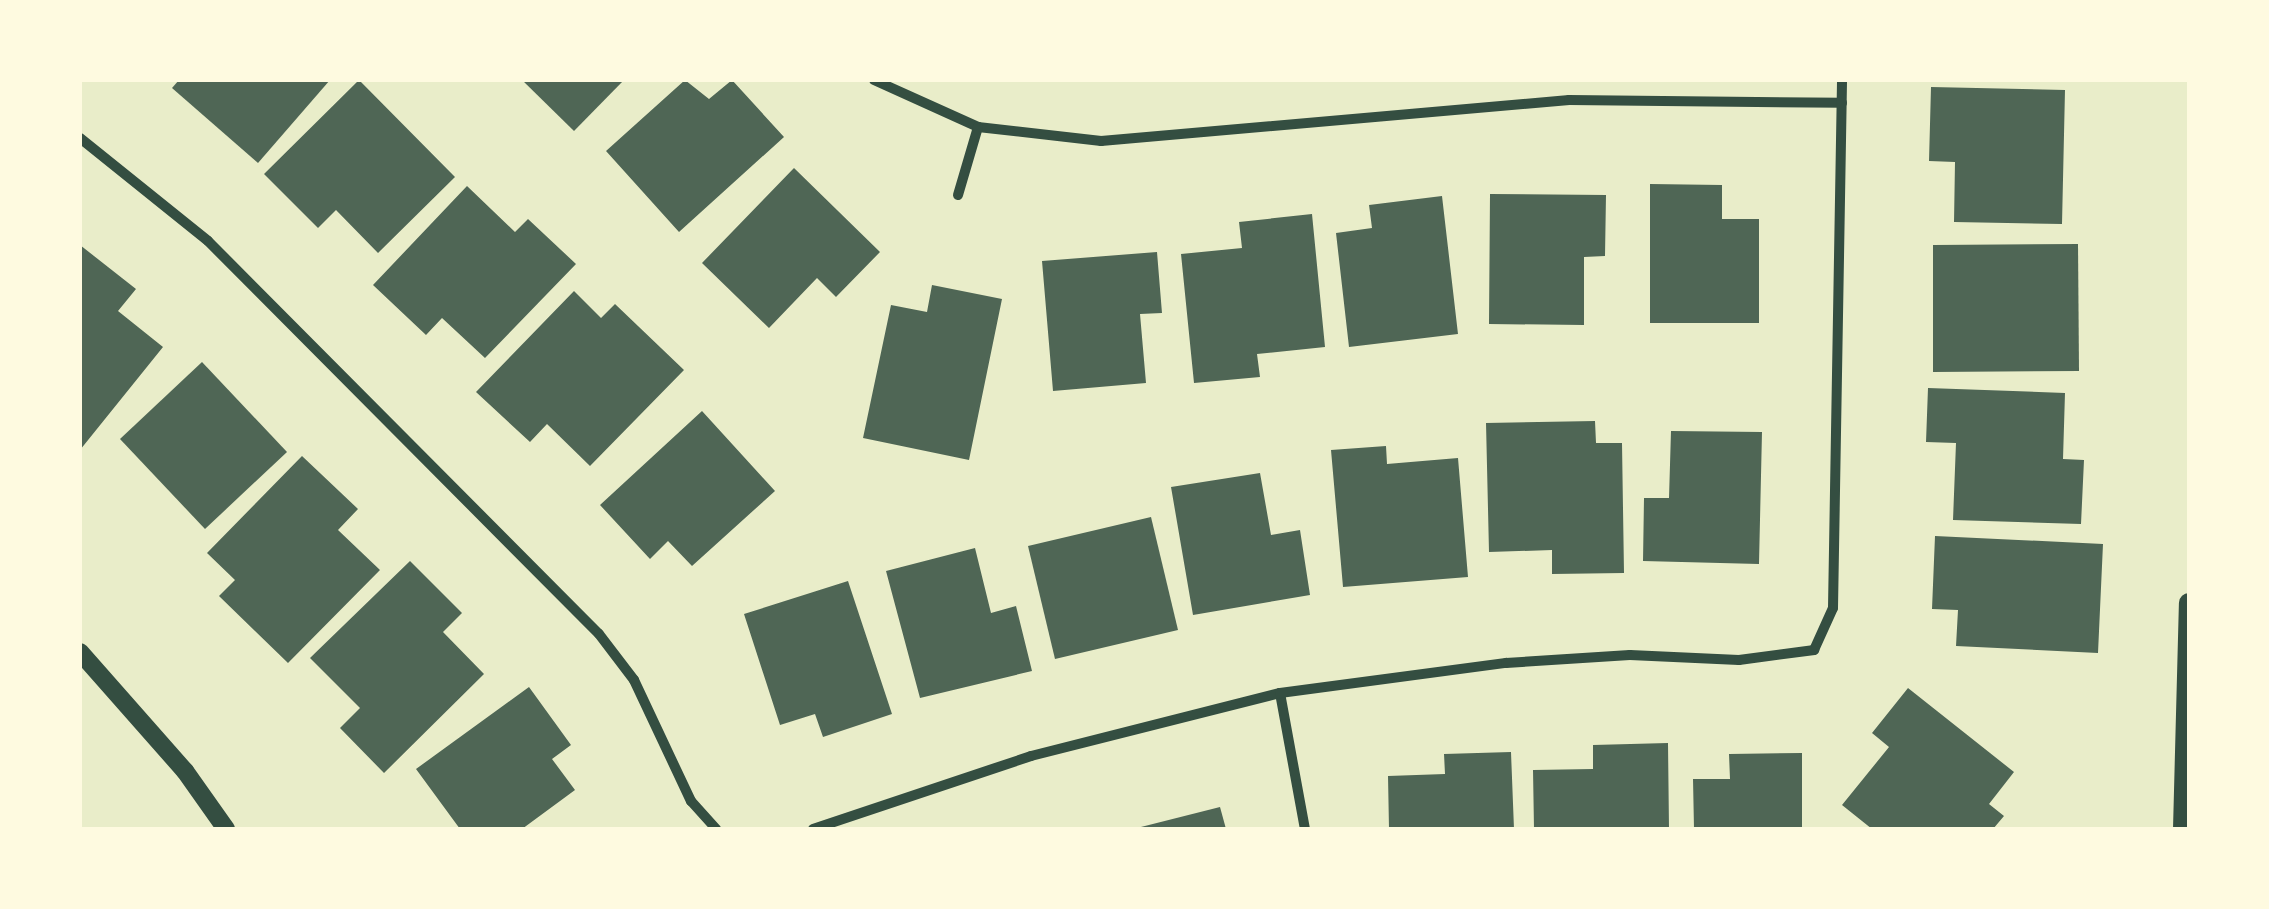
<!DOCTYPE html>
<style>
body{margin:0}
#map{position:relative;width:2269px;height:909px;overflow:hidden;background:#e9edc9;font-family:"Sofia Sans Condensed",sans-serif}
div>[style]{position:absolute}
.building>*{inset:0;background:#4f6655}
.minor>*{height:10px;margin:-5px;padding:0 5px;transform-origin:5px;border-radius:5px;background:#344e41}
.tertiary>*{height:18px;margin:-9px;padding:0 9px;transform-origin:9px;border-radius:9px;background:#344e41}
.secondary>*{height:20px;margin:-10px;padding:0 10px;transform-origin:10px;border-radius:10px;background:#344e41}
span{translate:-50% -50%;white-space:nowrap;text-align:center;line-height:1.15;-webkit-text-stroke:8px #fefae0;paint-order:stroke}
.frame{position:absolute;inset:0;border:82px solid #fefae0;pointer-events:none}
</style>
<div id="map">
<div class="building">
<i style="clip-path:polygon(179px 80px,330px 80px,258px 163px,172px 88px)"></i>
<i style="clip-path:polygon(359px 80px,455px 177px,378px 253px,336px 210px,318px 228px,264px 174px)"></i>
<i style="clip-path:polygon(522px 80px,624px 80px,574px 131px)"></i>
<i style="clip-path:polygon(685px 80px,709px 99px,732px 80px,784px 137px,679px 232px,606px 151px)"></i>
<i style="clip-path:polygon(1931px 87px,2065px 90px,2062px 224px,1954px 222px,1955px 162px,1929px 161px)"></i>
<i style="clip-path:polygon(794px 168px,880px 252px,836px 297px,817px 278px,769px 328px,702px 263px)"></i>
<i style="clip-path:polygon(1650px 184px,1722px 185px,1722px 219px,1759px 219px,1759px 323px,1650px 323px)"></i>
<i style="clip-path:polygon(467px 186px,515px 232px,528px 219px,576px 264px,485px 358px,442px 318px,426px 335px,373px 285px)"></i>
<i style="clip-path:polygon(1490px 194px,1606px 195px,1605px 256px,1584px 257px,1584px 325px,1489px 324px)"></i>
<i style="clip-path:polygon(1442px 196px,1458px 334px,1349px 347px,1336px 233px,1372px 228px,1369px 205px)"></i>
<i style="clip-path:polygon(1312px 214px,1325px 347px,1257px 354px,1260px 377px,1194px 383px,1181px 254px,1242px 248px,1239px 222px)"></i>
<i style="clip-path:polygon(2078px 244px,2079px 371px,1933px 372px,1933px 245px)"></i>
<i style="clip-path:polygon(80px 245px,136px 289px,118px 311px,163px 347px,80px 450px)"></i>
<i style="clip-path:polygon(1157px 252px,1162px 313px,1140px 314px,1146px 383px,1053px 391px,1042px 261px)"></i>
<i style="clip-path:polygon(932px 285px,1002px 299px,969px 460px,863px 438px,891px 305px,927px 312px)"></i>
<i style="clip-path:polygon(574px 291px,601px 318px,615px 304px,684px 370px,590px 466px,547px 424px,530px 442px,476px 392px)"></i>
<i style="clip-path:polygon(202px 362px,287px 452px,205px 529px,120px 439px)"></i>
<i style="clip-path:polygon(1928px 388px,2065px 393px,2063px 459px,2084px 460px,2081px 524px,1953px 520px,1956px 443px,1926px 442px)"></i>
<i style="clip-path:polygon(702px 411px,775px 491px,692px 566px,668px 541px,650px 559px,600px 505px)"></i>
<i style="clip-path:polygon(1595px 421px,1596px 443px,1622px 443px,1624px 573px,1552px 574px,1552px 550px,1489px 552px,1486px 423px)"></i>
<i style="clip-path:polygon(1671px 431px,1762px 432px,1759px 564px,1643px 561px,1644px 498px,1669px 498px)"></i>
<i style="clip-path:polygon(1386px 446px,1387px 464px,1458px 458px,1468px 577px,1343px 587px,1331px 450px)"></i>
<i style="clip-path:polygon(302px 456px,358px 509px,338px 530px,380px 570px,288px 663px,219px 596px,235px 580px,207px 553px)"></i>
<i style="clip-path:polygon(1260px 473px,1271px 535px,1300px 530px,1310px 595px,1193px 615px,1171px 487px)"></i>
<i style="clip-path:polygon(1151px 517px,1178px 630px,1055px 659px,1028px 546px)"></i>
<i style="clip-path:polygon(1935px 536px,2103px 544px,2098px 653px,1956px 646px,1958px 610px,1932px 609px)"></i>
<i style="clip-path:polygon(975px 548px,991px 613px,1016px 606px,1032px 671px,920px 698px,886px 571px)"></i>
<i style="clip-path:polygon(410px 561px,462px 613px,443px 632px,484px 674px,384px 773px,340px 728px,360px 708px,310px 658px)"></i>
<i style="clip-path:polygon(848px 581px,892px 714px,823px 737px,815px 714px,780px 725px,744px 614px)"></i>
<i style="clip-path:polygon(529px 687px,571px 745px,552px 759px,575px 790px,522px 829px,460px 829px,416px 769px)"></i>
<i style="clip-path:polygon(1908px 688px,2014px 772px,1989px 804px,2004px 816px,1993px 829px,1872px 829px,1842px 805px,1889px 747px,1872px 733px)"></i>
<i style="clip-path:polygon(1668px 743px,1669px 829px,1534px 829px,1533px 770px,1593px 769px,1593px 745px)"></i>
<i style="clip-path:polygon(1511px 752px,1514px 829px,1389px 829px,1388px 776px,1445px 774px,1444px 754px)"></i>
<i style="clip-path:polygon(1802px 753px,1802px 829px,1694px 829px,1693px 779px,1730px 779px,1729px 754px)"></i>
<i style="clip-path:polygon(1220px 807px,1226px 829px,1137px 829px,1137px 828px)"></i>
</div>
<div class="minor">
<i style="left:874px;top:80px;width:114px;rotate:24.3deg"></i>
<i style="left:978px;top:127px;width:124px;rotate:6.5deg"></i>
<i style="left:1101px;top:141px;width:470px;rotate:-5deg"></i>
<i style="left:1569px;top:100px;width:273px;rotate:0.6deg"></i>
<i style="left:80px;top:138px;width:164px;rotate:38.8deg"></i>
<i style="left:208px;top:241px;width:554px;rotate:45.15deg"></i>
<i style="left:599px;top:634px;width:58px;rotate:52.7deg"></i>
<i style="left:634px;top:680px;width:134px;rotate:64.8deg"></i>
<i style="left:691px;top:801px;width:38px;rotate:48deg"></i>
<i style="left:958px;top:195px;width:71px;rotate:-73.6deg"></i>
<i style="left:1280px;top:693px;width:138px;rotate:79.6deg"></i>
<i style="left:813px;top:829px;width:230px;rotate:-18.5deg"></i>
<i style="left:1031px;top:756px;width:257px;rotate:-14.2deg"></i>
<i style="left:1280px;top:693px;width:228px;rotate:-7.6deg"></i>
<i style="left:1506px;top:663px;width:124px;rotate:-3.7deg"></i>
<i style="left:1630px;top:655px;width:109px;rotate:2.6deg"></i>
<i style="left:1739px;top:660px;width:76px;rotate:-7.6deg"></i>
<i style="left:1814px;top:650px;width:46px;rotate:-65.7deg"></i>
<i style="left:1833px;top:608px;width:528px;rotate:-89.02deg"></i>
</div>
<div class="tertiary">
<i style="left:80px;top:652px;width:159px;rotate:48.6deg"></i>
<i style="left:185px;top:771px;width:71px;rotate:54.7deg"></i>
</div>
<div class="secondary">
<i style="left:2183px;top:829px;width:226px;rotate:-88.5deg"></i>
</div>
<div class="frame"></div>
</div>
